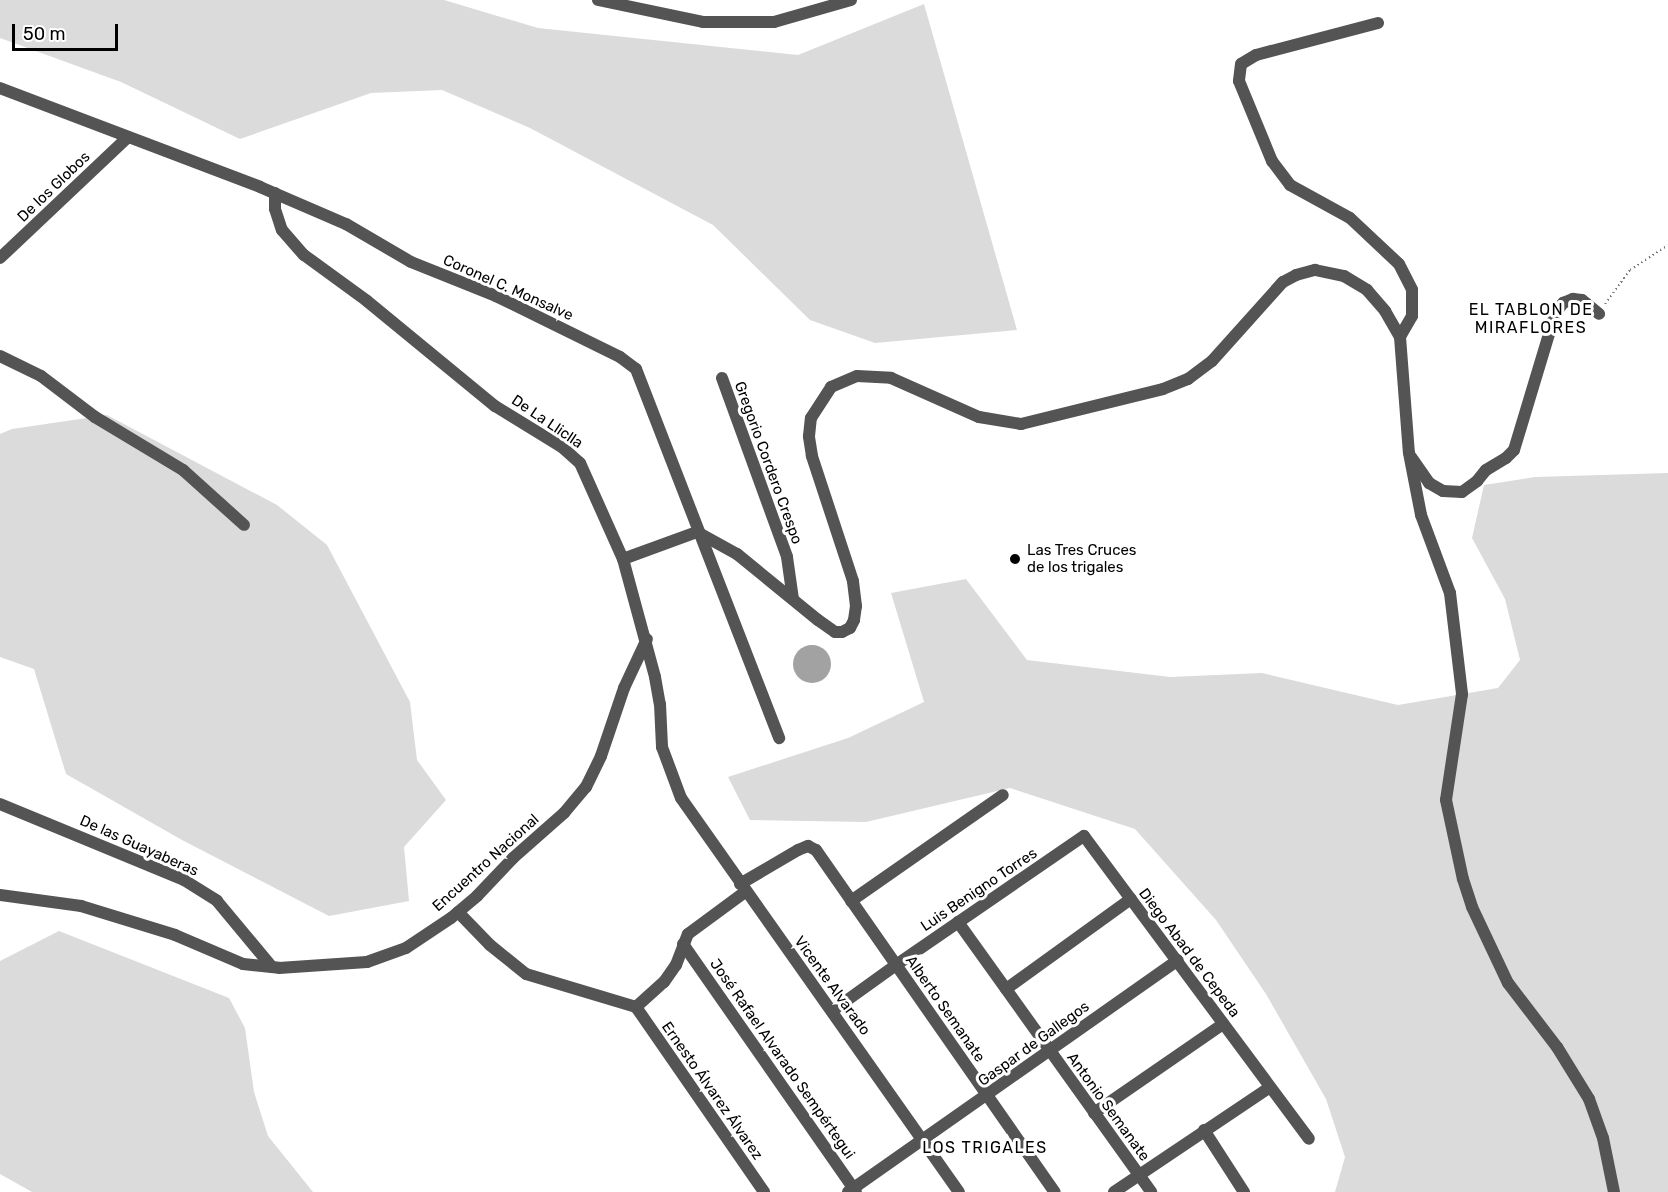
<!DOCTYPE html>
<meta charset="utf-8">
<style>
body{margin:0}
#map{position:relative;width:1668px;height:1192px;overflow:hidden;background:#fff;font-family:Rubik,sans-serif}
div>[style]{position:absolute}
.green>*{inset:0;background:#dbdbdb}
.water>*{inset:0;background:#a2a2a2}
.round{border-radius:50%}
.path>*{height:2px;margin-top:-1px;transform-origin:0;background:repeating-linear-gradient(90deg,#767676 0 1.5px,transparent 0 4.5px)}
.street>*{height:12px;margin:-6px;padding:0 6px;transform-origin:6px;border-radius:6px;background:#545454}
.dots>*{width:16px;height:16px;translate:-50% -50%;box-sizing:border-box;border:3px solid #fff;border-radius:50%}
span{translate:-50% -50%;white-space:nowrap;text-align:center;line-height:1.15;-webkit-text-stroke:6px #fff;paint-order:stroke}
.street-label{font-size:15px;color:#000}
.poi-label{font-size:15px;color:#000}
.left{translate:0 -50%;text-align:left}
.neighbourhood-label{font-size:16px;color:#000;letter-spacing:1.5px}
.scale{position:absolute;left:12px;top:24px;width:106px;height:27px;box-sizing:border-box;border:3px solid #000;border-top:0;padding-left:8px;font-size:18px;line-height:21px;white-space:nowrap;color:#000;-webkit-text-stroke:4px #fff;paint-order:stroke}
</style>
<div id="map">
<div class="green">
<i style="clip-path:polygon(0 0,444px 0,538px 28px,798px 55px,924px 4px,1017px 330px,875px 343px,810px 320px,713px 225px,530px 128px,442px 90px,371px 93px,240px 139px,121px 82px,0 38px)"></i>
<i style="clip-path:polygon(107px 415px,277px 505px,327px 545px,410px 702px,417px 760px,446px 800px,404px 847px,409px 901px,329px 916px,182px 840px,66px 774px,34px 669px,0 657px,0 434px,12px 429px)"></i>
<i style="clip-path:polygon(1668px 473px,1668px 1192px,1335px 1192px,1345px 1157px,1326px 1099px,1266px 994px,1216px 920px,1135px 829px,1010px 788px,866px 822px,750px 820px,728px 777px,848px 738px,924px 702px,891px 593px,966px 579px,1027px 660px,1170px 677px,1262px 673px,1398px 705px,1498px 688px,1520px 660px,1505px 599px,1472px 538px,1484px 485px,1535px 477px)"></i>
<i style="clip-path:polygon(59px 931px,229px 998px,245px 1028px,254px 1092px,268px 1136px,313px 1192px,32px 1192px,0 1174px,0 961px)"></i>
</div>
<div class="water">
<i class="round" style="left:793px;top:645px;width:38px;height:38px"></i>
</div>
<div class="path">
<i style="left:1605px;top:304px;width:42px;rotate:-53.7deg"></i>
<i style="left:1630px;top:270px;width:45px;rotate:-33.3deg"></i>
</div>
<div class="street">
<i style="left:598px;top:0;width:107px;rotate:11.8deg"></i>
<i style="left:703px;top:22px;width:71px"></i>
<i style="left:774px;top:22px;width:80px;rotate:-15.9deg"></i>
<i style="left:1378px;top:23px;width:126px;rotate:165.3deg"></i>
<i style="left:1256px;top:55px;width:17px;rotate:149deg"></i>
<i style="left:1241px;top:64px;width:17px;rotate:97deg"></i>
<i style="left:1239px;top:81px;width:87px;rotate:67.6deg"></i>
<i style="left:1272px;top:161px;width:30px;rotate:53deg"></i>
<i style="left:1290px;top:185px;width:68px;rotate:28.8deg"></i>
<i style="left:1350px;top:218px;width:67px;rotate:43.2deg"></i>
<i style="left:1399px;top:264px;width:29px;rotate:63deg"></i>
<i style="left:1412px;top:290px;width:26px;rotate:90deg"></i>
<i style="left:1412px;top:316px;width:24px;rotate:120deg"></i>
<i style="left:0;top:88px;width:278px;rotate:20.8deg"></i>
<i style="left:260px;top:187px;width:94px;rotate:23.3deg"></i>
<i style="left:346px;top:224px;width:75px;rotate:30.3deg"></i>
<i style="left:411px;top:262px;width:92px;rotate:21.8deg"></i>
<i style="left:496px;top:296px;width:138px;rotate:26.2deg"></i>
<i style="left:620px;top:357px;width:20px;rotate:37deg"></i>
<i style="left:636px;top:369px;width:396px;rotate:68.8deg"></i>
<i style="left:275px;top:193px;width:16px;rotate:90deg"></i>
<i style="left:275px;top:209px;width:22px;rotate:72deg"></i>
<i style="left:282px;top:230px;width:33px;rotate:49deg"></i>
<i style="left:304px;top:255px;width:78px;rotate:36.1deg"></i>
<i style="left:367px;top:301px;width:166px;rotate:39.4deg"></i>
<i style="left:495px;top:406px;width:79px;rotate:31.5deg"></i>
<i style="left:562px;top:447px;width:24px;rotate:42deg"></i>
<i style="left:580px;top:463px;width:105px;rotate:65.9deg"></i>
<i style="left:623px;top:559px;width:122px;rotate:74.8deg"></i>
<i style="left:655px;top:677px;width:27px;rotate:80deg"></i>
<i style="left:660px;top:704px;width:43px;rotate:87.3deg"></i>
<i style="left:662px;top:747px;width:54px;rotate:69.6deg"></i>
<i style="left:681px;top:798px;width:482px;rotate:54.8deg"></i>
<i style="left:0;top:258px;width:176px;rotate:-43.4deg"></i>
<i style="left:0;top:356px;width:46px;rotate:26deg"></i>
<i style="left:41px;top:376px;width:68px;rotate:37.2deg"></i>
<i style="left:95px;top:417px;width:103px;rotate:31.1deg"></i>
<i style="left:183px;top:470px;width:82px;rotate:42deg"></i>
<i style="left:722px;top:378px;width:190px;rotate:70deg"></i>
<i style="left:787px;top:557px;width:42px;rotate:81.9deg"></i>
<i style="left:1411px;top:457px;width:32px;rotate:55deg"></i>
<i style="left:1429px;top:483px;width:16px;rotate:30deg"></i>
<i style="left:1443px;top:491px;width:19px;rotate:3deg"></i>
<i style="left:1462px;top:492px;width:19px;rotate:-36deg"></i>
<i style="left:1477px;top:481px;width:14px;rotate:-51deg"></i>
<i style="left:1486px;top:470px;width:23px;rotate:-31deg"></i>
<i style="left:1506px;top:458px;width:11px;rotate:-45deg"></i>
<i style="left:1514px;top:450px;width:142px;rotate:-73.2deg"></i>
<i style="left:1555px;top:314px;width:14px;rotate:-54deg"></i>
<i style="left:1563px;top:303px;width:11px;rotate:-22deg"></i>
<i style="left:1573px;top:299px;width:9px;rotate:6deg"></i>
<i style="left:1582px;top:300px;width:22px;rotate:39deg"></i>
<i style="left:697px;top:532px;width:46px;rotate:28.8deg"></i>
<i style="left:737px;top:554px;width:104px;rotate:39.2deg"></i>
<i style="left:818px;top:620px;width:21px;rotate:35deg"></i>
<i style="left:835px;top:632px;width:7px"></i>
<i style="left:842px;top:632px;width:9px;rotate:-27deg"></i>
<i style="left:850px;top:628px;width:9px;rotate:-63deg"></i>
<i style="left:854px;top:620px;width:14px;rotate:-82deg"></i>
<i style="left:856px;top:606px;width:25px;rotate:-97deg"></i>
<i style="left:853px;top:581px;width:132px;rotate:-108.2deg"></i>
<i style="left:812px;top:456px;width:20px;rotate:-99deg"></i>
<i style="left:809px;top:436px;width:18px;rotate:-84deg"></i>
<i style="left:811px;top:418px;width:37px;rotate:-57deg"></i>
<i style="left:831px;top:387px;width:28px;rotate:-23deg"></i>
<i style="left:857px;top:376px;width:34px;rotate:3deg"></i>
<i style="left:891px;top:378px;width:96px;rotate:23.9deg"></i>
<i style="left:979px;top:417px;width:43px;rotate:9.5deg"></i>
<i style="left:1021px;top:424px;width:146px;rotate:-13.8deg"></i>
<i style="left:1163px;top:389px;width:27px;rotate:-22deg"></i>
<i style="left:1188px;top:379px;width:30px;rotate:-37deg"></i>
<i style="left:1212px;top:361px;width:106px;rotate:-48.1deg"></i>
<i style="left:1283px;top:282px;width:15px;rotate:-28deg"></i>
<i style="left:1296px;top:275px;width:20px;rotate:-15deg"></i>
<i style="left:1315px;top:270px;width:30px;rotate:12deg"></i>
<i style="left:1344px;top:276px;width:27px;rotate:31deg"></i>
<i style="left:1367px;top:290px;width:28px;rotate:49deg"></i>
<i style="left:1385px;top:311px;width:30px;rotate:60deg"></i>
<i style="left:1400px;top:337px;width:116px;rotate:85.6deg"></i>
<i style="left:1409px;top:453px;width:63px;rotate:79deg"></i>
<i style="left:1421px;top:515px;width:83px;rotate:69.6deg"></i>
<i style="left:1450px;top:593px;width:102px;rotate:83.2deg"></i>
<i style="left:1462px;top:694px;width:107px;rotate:98.6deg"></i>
<i style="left:1446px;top:800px;width:81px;rotate:77.9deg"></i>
<i style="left:1463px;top:879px;width:29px;rotate:72deg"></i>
<i style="left:1472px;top:907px;width:84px;rotate:64.7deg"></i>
<i style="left:1508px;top:983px;width:81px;rotate:52.6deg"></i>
<i style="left:1557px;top:1047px;width:61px;rotate:58.4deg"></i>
<i style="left:1589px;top:1099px;width:41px;rotate:70.3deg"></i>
<i style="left:1603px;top:1138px;width:55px;rotate:78.5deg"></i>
<i style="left:623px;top:559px;width:79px;rotate:-20deg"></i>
<i style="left:0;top:804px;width:199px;rotate:22.4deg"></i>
<i style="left:184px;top:880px;width:39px;rotate:32deg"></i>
<i style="left:217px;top:901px;width:86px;rotate:50.2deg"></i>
<i style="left:740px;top:884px;width:67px;rotate:-30.4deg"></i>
<i style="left:798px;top:850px;width:11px;rotate:-22deg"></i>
<i style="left:808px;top:846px;width:9px;rotate:27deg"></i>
<i style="left:816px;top:850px;width:417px;rotate:55.1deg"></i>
<i style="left:0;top:895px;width:82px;rotate:7.7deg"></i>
<i style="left:81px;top:906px;width:98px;rotate:17.1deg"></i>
<i style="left:175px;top:935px;width:74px;rotate:23.1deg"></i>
<i style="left:243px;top:964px;width:36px;rotate:6deg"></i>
<i style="left:279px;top:968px;width:88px;rotate:-3.9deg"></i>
<i style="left:367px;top:962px;width:41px;rotate:-19.7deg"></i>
<i style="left:406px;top:948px;width:54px;rotate:-33.7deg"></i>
<i style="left:451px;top:918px;width:34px;rotate:-40deg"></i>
<i style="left:477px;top:896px;width:52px;rotate:-46.5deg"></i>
<i style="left:513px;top:858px;width:68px;rotate:-41.4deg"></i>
<i style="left:564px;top:813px;width:34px;rotate:-50deg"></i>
<i style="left:586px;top:787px;width:34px;rotate:-64deg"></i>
<i style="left:601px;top:756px;width:72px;rotate:-71.3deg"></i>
<i style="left:624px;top:688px;width:54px;rotate:-64.9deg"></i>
<i style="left:851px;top:901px;width:185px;rotate:-34.9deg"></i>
<i style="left:458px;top:912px;width:46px;rotate:45.9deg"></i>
<i style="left:490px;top:945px;width:46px;rotate:38.9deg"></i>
<i style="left:526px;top:974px;width:115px;rotate:16.7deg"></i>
<i style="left:958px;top:922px;width:332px;rotate:54.4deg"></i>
<i style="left:683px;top:944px;width:302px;rotate:55.1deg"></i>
<i style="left:1006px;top:989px;width:154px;rotate:-35.8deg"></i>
<i style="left:636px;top:1007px;width:225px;rotate:55.3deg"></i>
<i style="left:636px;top:1007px;width:38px;rotate:-42deg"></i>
<i style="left:664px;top:982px;width:21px;rotate:-55deg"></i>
<i style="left:676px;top:965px;width:33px;rotate:-69deg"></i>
<i style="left:688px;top:934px;width:71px;rotate:-36.4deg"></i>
<i style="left:832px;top:1011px;width:79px;rotate:-35.7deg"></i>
<i style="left:896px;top:965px;width:228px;rotate:-34.5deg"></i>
<i style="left:1084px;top:836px;width:377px;rotate:53.4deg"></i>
<i style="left:1094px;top:1113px;width:157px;rotate:-34.6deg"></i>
<i style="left:1204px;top:1130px;width:74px;rotate:57.2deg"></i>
<i style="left:848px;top:1192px;width:403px;rotate:-35.1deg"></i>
<i style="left:1114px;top:1192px;width:188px;rotate:-33.9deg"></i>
</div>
<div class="dots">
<i style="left:1015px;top:559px;background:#000"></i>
</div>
<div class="street-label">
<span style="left:54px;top:187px;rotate:-44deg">De los Globos</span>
<span style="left:508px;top:288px;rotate:24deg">Coronel C. Monsalve</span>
<span style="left:547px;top:422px;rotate:34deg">De La Lliclla</span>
<span style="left:768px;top:463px;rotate:70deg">Gregorio Cordero Crespo</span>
<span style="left:139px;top:846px;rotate:24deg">De las Guayaberas</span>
<span style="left:486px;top:863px;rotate:-42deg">Encuentro Nacional</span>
<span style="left:979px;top:890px;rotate:-34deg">Luis Benigno Torres</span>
<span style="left:1189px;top:953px;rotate:53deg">Diego Abad de Cepeda</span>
<span style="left:832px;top:986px;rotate:54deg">Vicente Alvarado</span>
<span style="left:945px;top:1009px;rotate:55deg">Alberto Semanate</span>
<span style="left:1034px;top:1044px;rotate:-36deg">Gaspar de Gallegos</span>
<span style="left:782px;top:1059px;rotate:55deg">José Rafael Alvarado Sempértegui</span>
<span style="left:712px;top:1091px;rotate:55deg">Ernesto Álvarez Álvarez</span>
<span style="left:1108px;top:1107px;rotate:54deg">Antonio Semanate</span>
</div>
<div class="poi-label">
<span class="left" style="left:1027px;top:559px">Las Tres Cruces<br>de los trigales</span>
</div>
<div class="neighbourhood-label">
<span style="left:1531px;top:319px">EL TABLON DE<br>MIRAFLORES</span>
<span style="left:985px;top:1148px">LOS TRIGALES</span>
</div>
<div class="scale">50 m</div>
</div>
